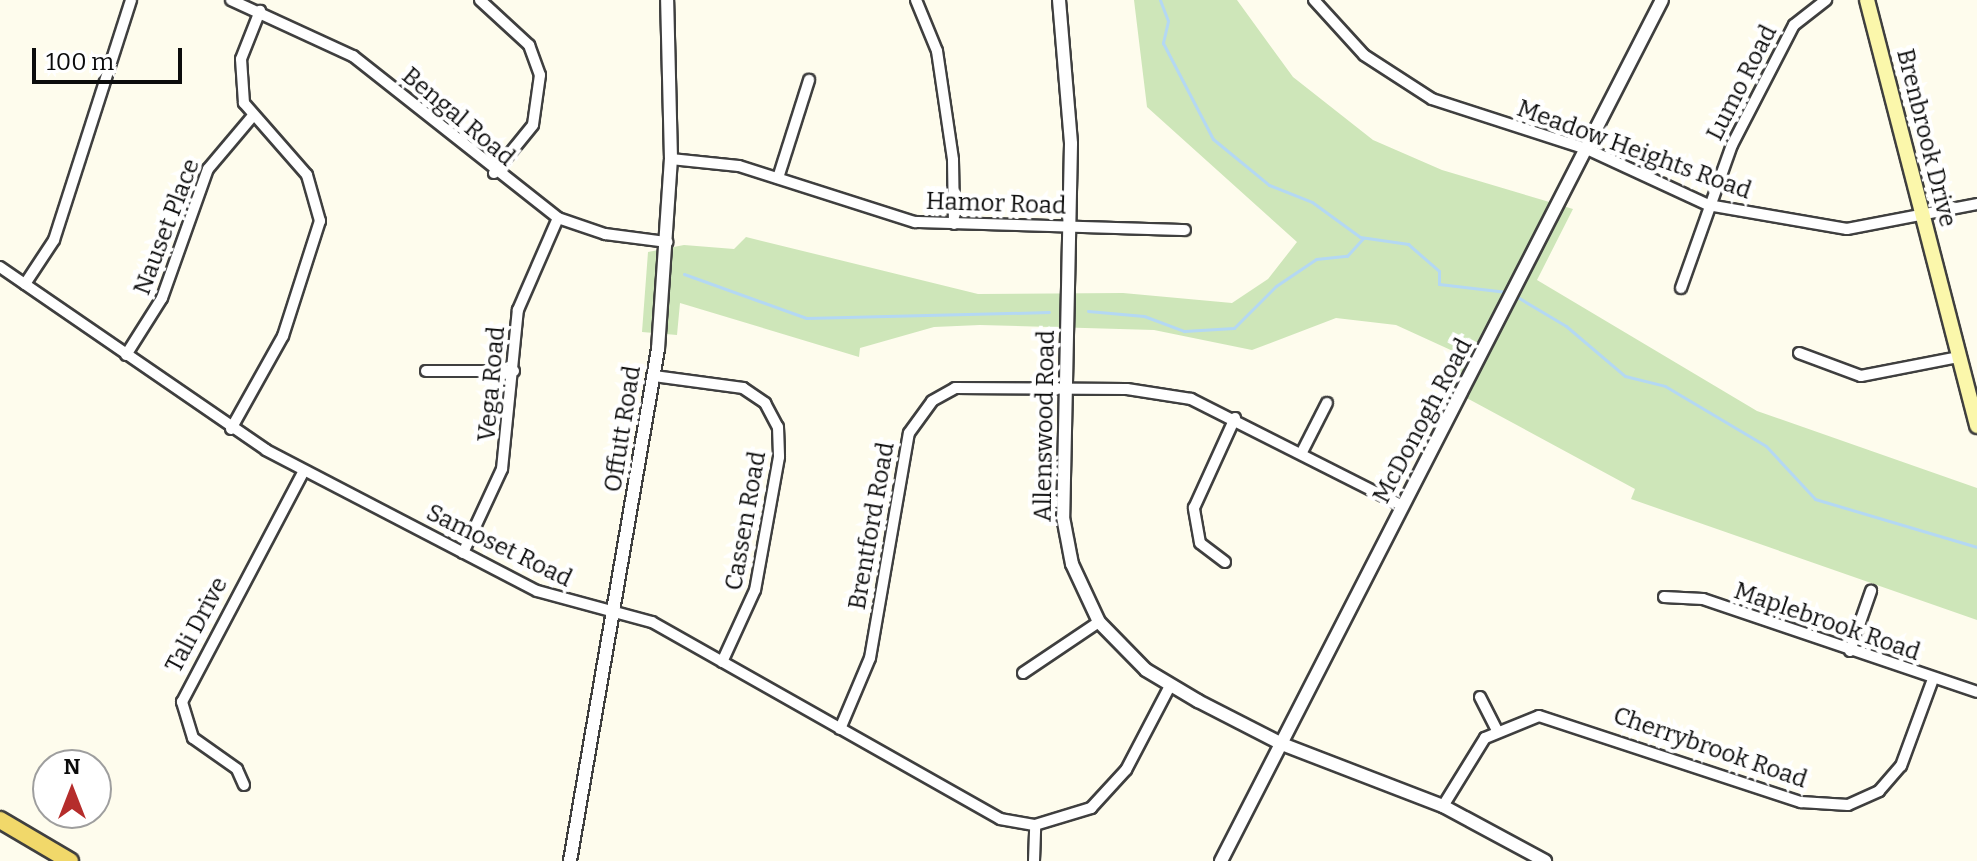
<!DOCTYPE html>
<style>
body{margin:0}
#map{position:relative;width:1977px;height:861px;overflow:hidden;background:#fefced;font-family:Bitter,serif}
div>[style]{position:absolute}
.green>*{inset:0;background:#cee6b9}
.stream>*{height:3px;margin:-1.5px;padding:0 1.5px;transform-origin:1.5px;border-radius:1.5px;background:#b4d8f3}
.roads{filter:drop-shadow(2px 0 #3f3f3f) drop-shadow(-2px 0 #3f3f3f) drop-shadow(0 2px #3f3f3f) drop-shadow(0 -2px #3f3f3f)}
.minor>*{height:10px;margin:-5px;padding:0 5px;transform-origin:5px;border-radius:5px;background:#fff}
.tertiary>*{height:12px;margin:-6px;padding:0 6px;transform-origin:6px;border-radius:6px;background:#fff}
.secondary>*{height:14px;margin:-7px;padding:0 7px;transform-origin:7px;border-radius:7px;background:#fbf7ab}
.primary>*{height:16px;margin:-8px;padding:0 8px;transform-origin:8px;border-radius:8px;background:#f1d86a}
span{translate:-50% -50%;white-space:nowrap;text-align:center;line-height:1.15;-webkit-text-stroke:8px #fff;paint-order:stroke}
.street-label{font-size:24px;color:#0c0c0c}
.north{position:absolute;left:32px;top:749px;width:80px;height:80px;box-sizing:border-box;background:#fff;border:2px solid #9e9e9e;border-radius:50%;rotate:0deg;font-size:22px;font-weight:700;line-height:32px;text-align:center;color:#0c0c0c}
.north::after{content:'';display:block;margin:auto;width:28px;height:36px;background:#b52d2c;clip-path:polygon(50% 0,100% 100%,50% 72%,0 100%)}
.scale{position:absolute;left:32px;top:48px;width:150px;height:36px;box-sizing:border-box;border:4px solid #0c0c0c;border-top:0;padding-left:10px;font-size:24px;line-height:28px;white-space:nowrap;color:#0c0c0c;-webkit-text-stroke:6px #fff;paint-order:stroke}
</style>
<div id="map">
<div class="green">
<i style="clip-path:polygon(1134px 0,1237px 0,1293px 77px,1373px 140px,1442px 170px,1573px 209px,1537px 280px,1757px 411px,1977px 488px,1977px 620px,1631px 499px,1635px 489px,1450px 389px,1466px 357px,1396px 325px,1336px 318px,1252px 350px,1154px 330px,980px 325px,934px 327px,860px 348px,859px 357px,680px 303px,677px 335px,642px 332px,648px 252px,684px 245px,734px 249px,746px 237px,978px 294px,1123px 293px,1232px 303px,1268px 279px,1297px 242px,1147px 107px)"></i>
</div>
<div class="stream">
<i style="left:1160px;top:0;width:22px;rotate:69deg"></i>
<i style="left:1168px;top:21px;width:23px;rotate:103deg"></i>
<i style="left:1163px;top:43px;width:108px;rotate:62.5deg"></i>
<i style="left:1213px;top:139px;width:72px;rotate:39.4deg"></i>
<i style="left:1269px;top:185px;width:46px;rotate:21.6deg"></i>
<i style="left:1312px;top:202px;width:59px;rotate:36.1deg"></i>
<i style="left:1360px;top:237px;width:49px;rotate:8.3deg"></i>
<i style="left:1408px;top:244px;width:41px;rotate:41.1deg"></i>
<i style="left:1439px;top:271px;width:13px;rotate:90deg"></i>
<i style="left:1439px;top:284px;width:68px;rotate:6.7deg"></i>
<i style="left:684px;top:274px;width:130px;rotate:19.8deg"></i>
<i style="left:806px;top:318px;width:243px;rotate:-1.4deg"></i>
<i style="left:1514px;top:295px;width:61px;rotate:30.8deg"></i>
<i style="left:1566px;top:326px;width:77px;rotate:40.3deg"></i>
<i style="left:1625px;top:376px;width:41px;rotate:14deg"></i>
<i style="left:1665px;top:386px;width:117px;rotate:30.7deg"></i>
<i style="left:1766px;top:446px;width:72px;rotate:47.2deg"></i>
<i style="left:1815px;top:499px;width:169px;rotate:16.5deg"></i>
<i style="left:1088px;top:311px;width:56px;rotate:5.1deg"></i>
<i style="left:1144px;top:316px;width:43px;rotate:20.6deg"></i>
<i style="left:1184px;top:331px;width:50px;rotate:-3.4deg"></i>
<i style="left:1234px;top:328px;width:59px;rotate:-45deg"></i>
<i style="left:1276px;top:286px;width:48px;rotate:-34deg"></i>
<i style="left:1316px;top:259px;width:31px;rotate:-6deg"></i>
<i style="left:1347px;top:256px;width:24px;rotate:-48deg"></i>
</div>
<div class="roads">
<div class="minor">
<i style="left:231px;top:0;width:134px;rotate:24.7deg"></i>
<i style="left:353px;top:56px;width:261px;rotate:38.3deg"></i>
<i style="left:558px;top:218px;width:50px;rotate:18.8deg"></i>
<i style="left:605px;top:234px;width:63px;rotate:7.4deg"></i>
<i style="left:480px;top:0;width:67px;rotate:42.6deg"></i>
<i style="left:529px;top:45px;width:32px;rotate:70deg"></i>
<i style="left:540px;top:75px;width:50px;rotate:98deg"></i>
<i style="left:533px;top:125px;width:62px;rotate:129.1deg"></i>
<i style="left:916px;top:0;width:55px;rotate:67.6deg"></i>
<i style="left:937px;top:51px;width:110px;rotate:81.6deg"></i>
<i style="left:953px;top:160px;width:64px;rotate:89.1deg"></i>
<i style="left:1314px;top:0;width:74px;rotate:47.7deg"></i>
<i style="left:1364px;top:55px;width:81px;rotate:32.9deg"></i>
<i style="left:1432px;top:99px;width:163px;rotate:17.9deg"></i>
<i style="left:1587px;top:149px;width:133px;rotate:24.8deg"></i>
<i style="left:1708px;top:205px;width:141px;rotate:9.8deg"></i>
<i style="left:1847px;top:229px;width:132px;rotate:-10.9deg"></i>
<i style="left:671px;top:159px;width:68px;rotate:5.9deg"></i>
<i style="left:739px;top:166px;width:185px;rotate:17.7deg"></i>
<i style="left:915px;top:222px;width:270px;rotate:1.7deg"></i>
<i style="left:778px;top:178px;width:103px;rotate:-72.4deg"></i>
<i style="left:0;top:267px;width:323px;rotate:34.5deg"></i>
<i style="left:266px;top:450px;width:305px;rotate:27.5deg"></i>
<i style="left:537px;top:591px;width:119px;rotate:15.1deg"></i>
<i style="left:652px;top:622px;width:400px;rotate:29.5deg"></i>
<i style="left:1000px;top:819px;width:36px;rotate:10deg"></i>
<i style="left:1035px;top:825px;width:59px;rotate:-16.9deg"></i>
<i style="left:1091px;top:808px;width:52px;rotate:-47.4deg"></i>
<i style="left:1126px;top:770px;width:95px;rotate:-62.4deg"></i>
<i style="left:25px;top:284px;width:53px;rotate:-56.6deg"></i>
<i style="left:54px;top:240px;width:252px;rotate:-72.2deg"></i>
<i style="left:1681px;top:288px;width:152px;rotate:-70.4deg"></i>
<i style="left:1732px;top:145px;width:135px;rotate:-62.7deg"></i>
<i style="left:1794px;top:25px;width:41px;rotate:-38deg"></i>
<i style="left:1799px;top:353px;width:66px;rotate:20.4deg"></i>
<i style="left:1861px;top:376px;width:100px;rotate:-11deg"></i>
<i style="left:126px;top:355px;width:67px;rotate:-57.7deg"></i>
<i style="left:162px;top:298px;width:137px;rotate:-70.4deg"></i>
<i style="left:208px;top:169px;width:68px;rotate:-49.8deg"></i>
<i style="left:426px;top:371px;width:88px"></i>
<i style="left:654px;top:376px;width:90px;rotate:7.7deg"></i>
<i style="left:743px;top:388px;width:27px;rotate:34deg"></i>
<i style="left:765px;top:403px;width:27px;rotate:62deg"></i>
<i style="left:778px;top:427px;width:30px;rotate:88deg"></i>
<i style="left:779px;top:457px;width:135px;rotate:100.2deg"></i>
<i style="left:755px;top:590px;width:79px;rotate:114.6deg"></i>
<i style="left:231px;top:429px;width:107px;rotate:-60.8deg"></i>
<i style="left:283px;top:336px;width:121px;rotate:-72.2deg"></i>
<i style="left:320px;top:221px;width:48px;rotate:-105.8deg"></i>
<i style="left:307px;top:175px;width:96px;rotate:-131.2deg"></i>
<i style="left:244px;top:103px;width:44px;rotate:-93.9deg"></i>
<i style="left:241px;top:59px;width:52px;rotate:-68.4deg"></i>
<i style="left:1302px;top:452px;width:55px;rotate:-63deg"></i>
<i style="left:463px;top:553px;width:93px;rotate:-65.1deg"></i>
<i style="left:502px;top:469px;width:160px;rotate:-84.3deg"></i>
<i style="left:518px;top:310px;width:100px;rotate:-66.5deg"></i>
<i style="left:1225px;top:562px;width:31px;rotate:-143deg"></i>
<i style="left:1200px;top:543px;width:36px;rotate:-100deg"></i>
<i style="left:1194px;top:508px;width:99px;rotate:-65.5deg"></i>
<i style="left:1664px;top:597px;width:39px;rotate:3deg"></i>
<i style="left:1703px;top:599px;width:289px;rotate:18.7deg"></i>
<i style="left:1850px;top:651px;width:64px;rotate:-70.7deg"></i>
<i style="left:1023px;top:673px;width:92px;rotate:-33.9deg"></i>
<i style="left:1480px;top:697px;width:37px;rotate:63deg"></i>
<i style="left:840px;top:729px;width:77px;rotate:-67.1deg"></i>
<i style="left:870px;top:658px;width:228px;rotate:-80.2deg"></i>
<i style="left:909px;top:433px;width:39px;rotate:-54deg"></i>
<i style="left:932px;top:401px;width:26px;rotate:-29deg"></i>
<i style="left:955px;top:388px;width:172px;rotate:0.3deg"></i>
<i style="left:1127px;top:389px;width:65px;rotate:8.9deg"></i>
<i style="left:1191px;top:399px;width:237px;rotate:26.8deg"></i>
<i style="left:244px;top:785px;width:17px;rotate:-114deg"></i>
<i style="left:237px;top:769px;width:54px;rotate:-144.8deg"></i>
<i style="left:193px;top:738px;width:38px;rotate:-107deg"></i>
<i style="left:182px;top:702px;width:261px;rotate:-62.2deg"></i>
<i style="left:1443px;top:806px;width:80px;rotate:-58.3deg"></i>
<i style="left:1485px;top:738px;width:58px;rotate:-22.2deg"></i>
<i style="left:1539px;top:716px;width:276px;rotate:18.2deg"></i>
<i style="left:1801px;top:802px;width:47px;rotate:3.7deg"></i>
<i style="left:1848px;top:805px;width:34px;rotate:-24deg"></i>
<i style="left:1879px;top:791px;width:33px;rotate:-49deg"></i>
<i style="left:1901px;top:766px;width:93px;rotate:-69.8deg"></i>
<i style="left:1034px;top:861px;width:36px;rotate:-88deg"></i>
</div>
<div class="tertiary">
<i style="left:1059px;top:0;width:144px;rotate:85.2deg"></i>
<i style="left:1071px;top:144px;width:373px;rotate:91.2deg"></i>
<i style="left:1063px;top:517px;width:48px;rotate:79.2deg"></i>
<i style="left:1072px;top:564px;width:64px;rotate:65deg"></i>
<i style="left:1099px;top:622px;width:67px;rotate:45.6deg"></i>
<i style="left:1146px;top:670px;width:61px;rotate:30.8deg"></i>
<i style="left:1198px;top:701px;width:94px;rotate:27.1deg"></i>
<i style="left:1282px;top:744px;width:173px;rotate:21.1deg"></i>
<i style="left:1443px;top:806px;width:116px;rotate:28.3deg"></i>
<i style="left:570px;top:861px;width:520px;rotate:-80.25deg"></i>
<i style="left:658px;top:349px;width:190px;rotate:-86.1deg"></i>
<i style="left:671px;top:159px;width:159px;rotate:-91.4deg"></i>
<i style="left:1221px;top:861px;width:967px;rotate:-62.88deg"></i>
</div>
<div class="secondary">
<i style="left:1867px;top:0;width:440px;rotate:75.5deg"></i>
</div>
<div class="primary">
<i style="left:0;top:820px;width:81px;rotate:30.4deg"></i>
</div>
</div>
<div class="street-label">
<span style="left:1742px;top:83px;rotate:-63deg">Lumo Road</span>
<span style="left:458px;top:117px;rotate:40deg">Bengal Road</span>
<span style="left:1926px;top:138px;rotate:76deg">Brenbrook Drive</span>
<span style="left:1634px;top:150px;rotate:20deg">Meadow Heights Road</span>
<span style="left:996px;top:204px;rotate:2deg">Hamor Road</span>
<span style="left:167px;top:227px;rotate:-69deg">Nauset Place</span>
<span style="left:492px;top:384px;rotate:-85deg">Vega Road</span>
<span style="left:1423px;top:421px;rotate:-62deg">McDonogh Road</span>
<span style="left:1045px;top:426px;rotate:-89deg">Allenswood Road</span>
<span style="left:623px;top:429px;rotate:-81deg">Offutt Road</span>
<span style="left:746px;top:521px;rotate:-80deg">Cassen Road</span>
<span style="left:872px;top:526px;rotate:-80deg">Brentford Road</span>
<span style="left:499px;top:546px;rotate:26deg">Samoset Road</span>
<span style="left:1827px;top:622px;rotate:19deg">Maplebrook Road</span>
<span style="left:197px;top:625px;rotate:-62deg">Tali Drive</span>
<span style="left:1710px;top:748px;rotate:19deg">Cherrybrook Road</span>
</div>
<div class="north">N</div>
<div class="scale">100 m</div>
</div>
